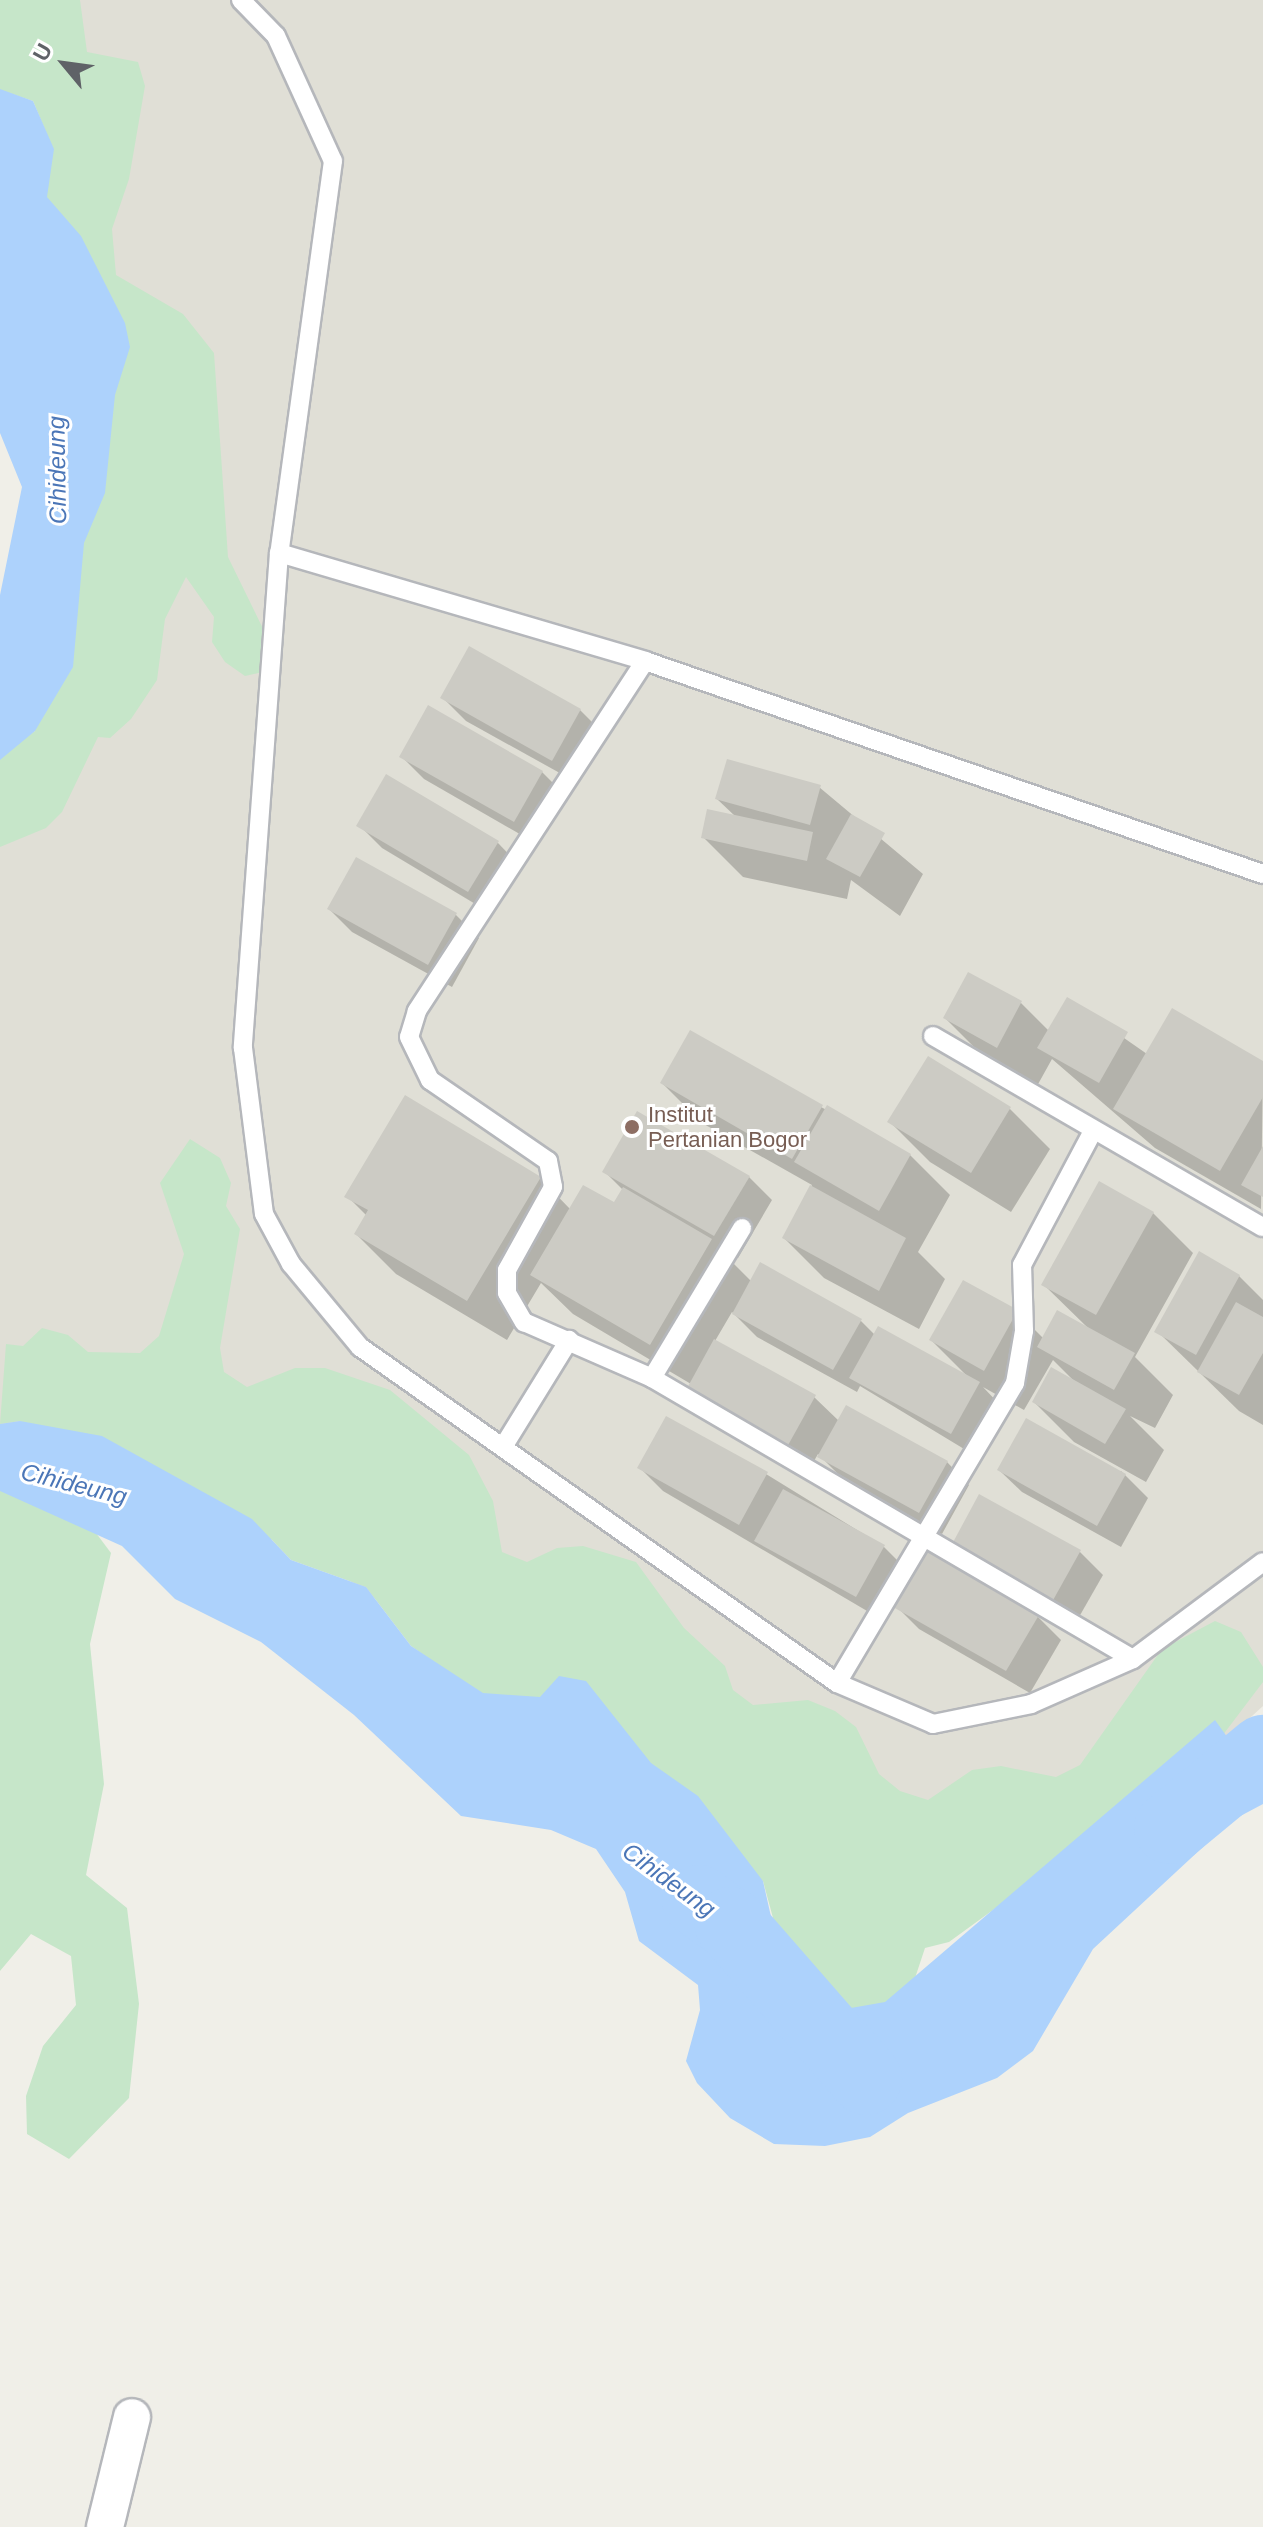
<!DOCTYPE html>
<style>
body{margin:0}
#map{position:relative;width:1263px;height:2527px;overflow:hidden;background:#f0efe8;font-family:Arial,sans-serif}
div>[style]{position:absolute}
.education>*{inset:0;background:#e0dfd6}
.green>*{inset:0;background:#c6e6c9}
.water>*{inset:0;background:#add2fc}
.shadow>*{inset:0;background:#0003}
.river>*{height:72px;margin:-36px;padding:0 36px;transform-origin:36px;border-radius:36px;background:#add2fc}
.building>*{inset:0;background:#cccbc4}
.roads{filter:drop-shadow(2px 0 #b5b7bb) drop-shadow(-2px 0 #b5b7bb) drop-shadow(0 2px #b5b7bb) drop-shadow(0 -2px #b5b7bb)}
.lane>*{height:18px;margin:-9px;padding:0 9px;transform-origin:9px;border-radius:9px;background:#fff}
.street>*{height:36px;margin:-18px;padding:0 18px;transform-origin:18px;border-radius:18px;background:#fff}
.dots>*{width:22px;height:22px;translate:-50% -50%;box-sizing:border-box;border:4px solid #fff;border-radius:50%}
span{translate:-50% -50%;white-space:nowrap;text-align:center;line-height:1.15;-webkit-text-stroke:6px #fff;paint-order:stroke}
.education-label{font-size:22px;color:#785e54}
.left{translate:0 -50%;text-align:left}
.water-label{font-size:24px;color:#4b76b7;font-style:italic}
.north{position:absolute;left:24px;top:24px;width:80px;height:80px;-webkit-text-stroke:6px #fff;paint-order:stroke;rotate:299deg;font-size:22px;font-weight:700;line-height:32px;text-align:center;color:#5f6267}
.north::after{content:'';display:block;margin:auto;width:28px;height:36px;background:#5f6267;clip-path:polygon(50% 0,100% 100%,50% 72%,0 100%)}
</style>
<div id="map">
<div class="education">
<i style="clip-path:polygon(0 0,1263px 0,1263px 1706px,1071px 1881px,770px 1871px,245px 1508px,0 1438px,0 816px,101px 709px,86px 130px)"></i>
</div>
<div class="green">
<i style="clip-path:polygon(0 0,80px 0,87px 52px,138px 62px,145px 86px,129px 179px,112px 229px,116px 275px,183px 314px,214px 353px,228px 557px,272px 647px,267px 671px,245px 676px,225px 662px,212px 642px,214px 617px,186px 577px,165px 619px,157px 680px,131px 719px,110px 738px,98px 737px,62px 812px,46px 828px,0 847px,0 752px,35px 731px,47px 173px,53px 149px,33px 101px,0 90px)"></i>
<i style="clip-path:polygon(190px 1139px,220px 1158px,231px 1183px,226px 1206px,240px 1229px,220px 1348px,224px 1372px,247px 1387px,295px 1368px,325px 1368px,390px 1390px,469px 1455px,493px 1501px,502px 1552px,527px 1562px,557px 1548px,583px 1546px,636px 1562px,684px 1628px,725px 1666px,733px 1690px,753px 1705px,808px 1700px,835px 1711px,856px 1727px,879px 1774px,900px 1791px,928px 1800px,972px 1770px,1001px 1766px,1056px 1777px,1080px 1765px,1162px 1649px,1215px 1621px,1241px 1632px,1263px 1667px,1263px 1682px,1210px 1752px,949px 1942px,925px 1948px,905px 2008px,834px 2011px,803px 1996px,789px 1977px,763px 1881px,534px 1725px,470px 1702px,459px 1680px,411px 1646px,366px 1587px,291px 1560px,272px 1540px,20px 1421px,0 1424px,6px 1344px,23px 1346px,42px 1328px,68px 1335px,88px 1352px,140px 1353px,159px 1336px,184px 1254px,160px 1183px)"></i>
<i style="clip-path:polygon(0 1485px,81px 1513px,111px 1553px,90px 1644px,104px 1784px,86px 1875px,127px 1908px,139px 2004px,129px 2098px,69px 2159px,27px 2134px,26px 2096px,43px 2046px,76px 2005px,71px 1956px,31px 1934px,0 1971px)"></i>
</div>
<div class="water">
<i style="clip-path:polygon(0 89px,33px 101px,54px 149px,47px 197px,81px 236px,125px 323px,130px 347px,115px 395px,105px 493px,84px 543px,73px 667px,35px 731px,0 760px,0 595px,22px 487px,0 433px)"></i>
<i style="clip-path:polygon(20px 1421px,102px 1436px,252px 1519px,291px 1560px,366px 1587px,411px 1646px,483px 1693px,540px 1697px,559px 1676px,586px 1681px,651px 1763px,698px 1796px,763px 1881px,774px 1930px,768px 1977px,774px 2001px,834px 2011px,885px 2002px,1215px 1720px,1263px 1787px,1263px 1804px,1231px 1821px,1093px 1949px,1033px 2051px,997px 2078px,908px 2113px,870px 2137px,825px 2146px,774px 2144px,730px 2118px,697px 2083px,686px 2061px,700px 2010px,698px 1985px,639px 1941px,625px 1892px,596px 1849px,551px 1830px,461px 1816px,354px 1715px,261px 1642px,175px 1599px,122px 1546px,0 1491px,0 1424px)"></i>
</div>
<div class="shadow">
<i style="clip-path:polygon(443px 698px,580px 710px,603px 733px,576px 782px,466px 721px)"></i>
<i style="clip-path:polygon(401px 756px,542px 772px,565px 795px,537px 844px,424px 779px)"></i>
<i style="clip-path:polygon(819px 787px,923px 874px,900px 916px,851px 880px,847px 899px,743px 877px,703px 837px,736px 817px,717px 799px)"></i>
<i style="clip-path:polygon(359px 825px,498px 843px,520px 866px,492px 914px,382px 848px)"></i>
<i style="clip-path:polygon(357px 860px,456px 915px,479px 938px,452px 987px,352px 932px,329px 909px)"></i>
<i style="clip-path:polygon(1068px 999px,1147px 1054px,1263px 1063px,1261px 1209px,1155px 1148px,1052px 1059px,1037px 1086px,985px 1058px,945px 1018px,1021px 1003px,1049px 1031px)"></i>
<i style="clip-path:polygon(662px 1083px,821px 1107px,910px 1155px,950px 1195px,918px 1252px,945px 1279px,919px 1329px,824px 1278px,784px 1238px,812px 1185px,702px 1123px)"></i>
<i style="clip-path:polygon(1010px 1109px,1050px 1149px,1011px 1212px,930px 1162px,890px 1122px)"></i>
<i style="clip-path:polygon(604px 1171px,749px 1177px,772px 1200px,738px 1258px,717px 1247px,752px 1282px,860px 1320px,875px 1335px,967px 1376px,931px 1340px,1017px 1312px,1044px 1339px,1087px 1327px,1044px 1285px,1153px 1213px,1193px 1253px,1135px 1357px,1173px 1395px,1155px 1428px,1130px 1416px,1164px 1450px,1146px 1482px,1074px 1442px,1034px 1402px,1073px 1380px,1053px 1360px,1024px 1410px,983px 1387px,1001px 1406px,974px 1455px,860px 1386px,857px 1392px,757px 1337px,732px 1312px,715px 1341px,814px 1397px,839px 1421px,947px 1462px,969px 1485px,942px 1534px,843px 1479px,818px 1454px,810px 1468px,691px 1384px,573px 1314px,541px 1283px,507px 1340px,396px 1274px,356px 1234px,367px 1216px,347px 1196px,540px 1178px,571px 1210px,615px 1205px,623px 1190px)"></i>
<i style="clip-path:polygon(1239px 1276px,1263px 1300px,1263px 1425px,1239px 1411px,1157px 1331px)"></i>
<i style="clip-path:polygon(640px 1468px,766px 1474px,883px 1546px,906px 1569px,879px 1618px,663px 1491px)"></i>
<i style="clip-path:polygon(999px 1470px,1121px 1471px,1148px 1498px,1121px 1547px,1022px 1492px)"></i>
<i style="clip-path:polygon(1080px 1552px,1103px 1575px,1075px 1624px,976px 1569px)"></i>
<i style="clip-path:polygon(896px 1606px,1038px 1617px,1061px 1640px,1030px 1693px,919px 1629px)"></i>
</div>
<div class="river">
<i style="left:1170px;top:1828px;width:121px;rotate:-39.6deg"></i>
<i style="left:698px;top:1901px;width:39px;rotate:35deg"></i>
<i style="left:730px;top:1923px;width:207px;rotate:48.9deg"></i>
</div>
<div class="building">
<i style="clip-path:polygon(469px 646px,581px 709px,552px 761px,440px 698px)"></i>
<i style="clip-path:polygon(428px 705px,543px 771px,514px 822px,399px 757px)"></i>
<i style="clip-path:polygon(727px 759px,821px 785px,810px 825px,715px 799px)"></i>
<i style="clip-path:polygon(386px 774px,499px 841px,468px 892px,356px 826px)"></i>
<i style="clip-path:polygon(707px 809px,813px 832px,807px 861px,701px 838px)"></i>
<i style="clip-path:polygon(851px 814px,885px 833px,860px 877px,826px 859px)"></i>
<i style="clip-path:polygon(356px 857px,457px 913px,428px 965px,327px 909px)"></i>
<i style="clip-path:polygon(968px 972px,1022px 1001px,997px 1048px,943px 1018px)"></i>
<i style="clip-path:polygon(1067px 997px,1128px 1032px,1099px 1083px,1037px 1048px)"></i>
<i style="clip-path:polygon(1172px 1008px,1263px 1061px,1263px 1097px,1220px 1171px,1113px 1109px)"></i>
<i style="clip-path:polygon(690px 1030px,823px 1105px,792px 1159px,660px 1083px)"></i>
<i style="clip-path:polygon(928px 1056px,1011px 1107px,971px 1173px,887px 1122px)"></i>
<i style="clip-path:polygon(405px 1095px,541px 1177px,467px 1301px,354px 1234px,368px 1210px,344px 1197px)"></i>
<i style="clip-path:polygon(827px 1105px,911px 1154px,879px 1211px,794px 1162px)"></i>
<i style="clip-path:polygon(637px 1111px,750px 1176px,714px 1236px,602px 1172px)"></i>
<i style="clip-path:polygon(1263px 1146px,1263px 1197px,1241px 1185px)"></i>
<i style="clip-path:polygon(1099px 1181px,1154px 1212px,1096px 1315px,1041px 1285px)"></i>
<i style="clip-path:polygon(583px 1185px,614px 1202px,623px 1187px,712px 1239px,650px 1345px,530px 1275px)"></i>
<i style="clip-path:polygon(810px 1185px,906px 1238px,879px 1291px,782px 1238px)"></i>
<i style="clip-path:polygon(1199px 1251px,1240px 1275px,1196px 1355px,1154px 1332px)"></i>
<i style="clip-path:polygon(760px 1262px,862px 1319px,833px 1370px,732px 1314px)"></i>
<i style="clip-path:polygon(963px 1280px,1018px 1310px,984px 1371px,929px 1340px)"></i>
<i style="clip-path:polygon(1236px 1302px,1263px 1317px,1263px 1353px,1239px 1395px,1197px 1372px)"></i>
<i style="clip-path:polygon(1057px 1310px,1135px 1353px,1114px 1390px,1037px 1347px)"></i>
<i style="clip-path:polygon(878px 1326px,980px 1382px,951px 1434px,849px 1378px)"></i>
<i style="clip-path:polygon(714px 1339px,816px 1395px,787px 1447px,686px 1390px)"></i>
<i style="clip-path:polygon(1051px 1367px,1126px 1409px,1105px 1444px,1032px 1402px)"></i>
<i style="clip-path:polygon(846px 1405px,948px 1461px,919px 1513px,817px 1457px)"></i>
<i style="clip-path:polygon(666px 1416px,768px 1472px,739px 1525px,637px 1468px)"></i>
<i style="clip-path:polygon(1026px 1418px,1126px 1474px,1097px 1526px,997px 1470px)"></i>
<i style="clip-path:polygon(783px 1489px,885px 1545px,856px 1597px,754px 1541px)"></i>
<i style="clip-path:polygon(979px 1494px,1081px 1550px,1052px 1602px,951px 1546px)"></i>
<i style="clip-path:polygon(925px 1550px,1039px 1615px,1006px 1671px,893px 1607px)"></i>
</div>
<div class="roads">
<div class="lane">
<i style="left:241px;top:0;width:50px;rotate:45.8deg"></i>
<i style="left:276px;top:36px;width:137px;rotate:65.5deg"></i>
<i style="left:333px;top:161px;width:396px;rotate:97.8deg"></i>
<i style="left:279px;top:553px;width:496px;rotate:94.2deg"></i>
<i style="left:243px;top:1048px;width:167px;rotate:82.8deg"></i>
<i style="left:264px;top:1214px;width:57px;rotate:61.6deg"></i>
<i style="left:291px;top:1264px;width:108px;rotate:50.3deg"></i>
<i style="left:360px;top:1347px;width:583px;rotate:35.16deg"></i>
<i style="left:837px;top:1683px;width:104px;rotate:23.1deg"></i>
<i style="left:933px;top:1724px;width:100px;rotate:-11.5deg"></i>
<i style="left:1031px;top:1704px;width:111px;rotate:-23.8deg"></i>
<i style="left:1133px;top:1659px;width:162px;rotate:-36.7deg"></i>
<i style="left:279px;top:553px;width:382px;rotate:16.4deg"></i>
<i style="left:645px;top:661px;width:654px;rotate:19.02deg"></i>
<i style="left:645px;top:661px;width:418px;rotate:123.1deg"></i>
<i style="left:417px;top:1011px;width:27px;rotate:107deg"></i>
<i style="left:409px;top:1037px;width:48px;rotate:64deg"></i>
<i style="left:430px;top:1080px;width:143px;rotate:34.5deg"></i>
<i style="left:548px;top:1161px;width:26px;rotate:79deg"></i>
<i style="left:553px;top:1187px;width:95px;rotate:119deg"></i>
<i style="left:507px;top:1270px;width:23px;rotate:90deg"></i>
<i style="left:507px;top:1293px;width:34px;rotate:60deg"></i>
<i style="left:524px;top:1322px;width:140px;rotate:23.6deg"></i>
<i style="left:652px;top:1378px;width:175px;rotate:-59deg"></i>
<i style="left:933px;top:1036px;width:381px;rotate:30.1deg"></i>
<i style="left:652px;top:1378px;width:557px;rotate:30.29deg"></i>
<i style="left:503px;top:1447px;width:126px;rotate:-58.3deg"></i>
<i style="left:837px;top:1683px;width:349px;rotate:-59.3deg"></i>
<i style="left:1015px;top:1383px;width:53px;rotate:-80.2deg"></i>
<i style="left:1024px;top:1331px;width:66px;rotate:-91.7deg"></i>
<i style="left:1022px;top:1265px;width:152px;rotate:-62.1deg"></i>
</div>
<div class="street">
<i style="left:105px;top:2527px;width:113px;rotate:-76.2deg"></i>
</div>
</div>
<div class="dots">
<i style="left:632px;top:1127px;background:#8d6e63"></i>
</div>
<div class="education-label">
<span class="left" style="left:648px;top:1127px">Institut<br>Pertanian Bogor</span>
</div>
<div class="water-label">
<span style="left:57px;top:470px;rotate:-91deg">Cihideung</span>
<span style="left:74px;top:1484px;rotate:14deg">Cihideung</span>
<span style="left:669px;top:1880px;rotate:36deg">Cihideung</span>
</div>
<div class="north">U</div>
</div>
